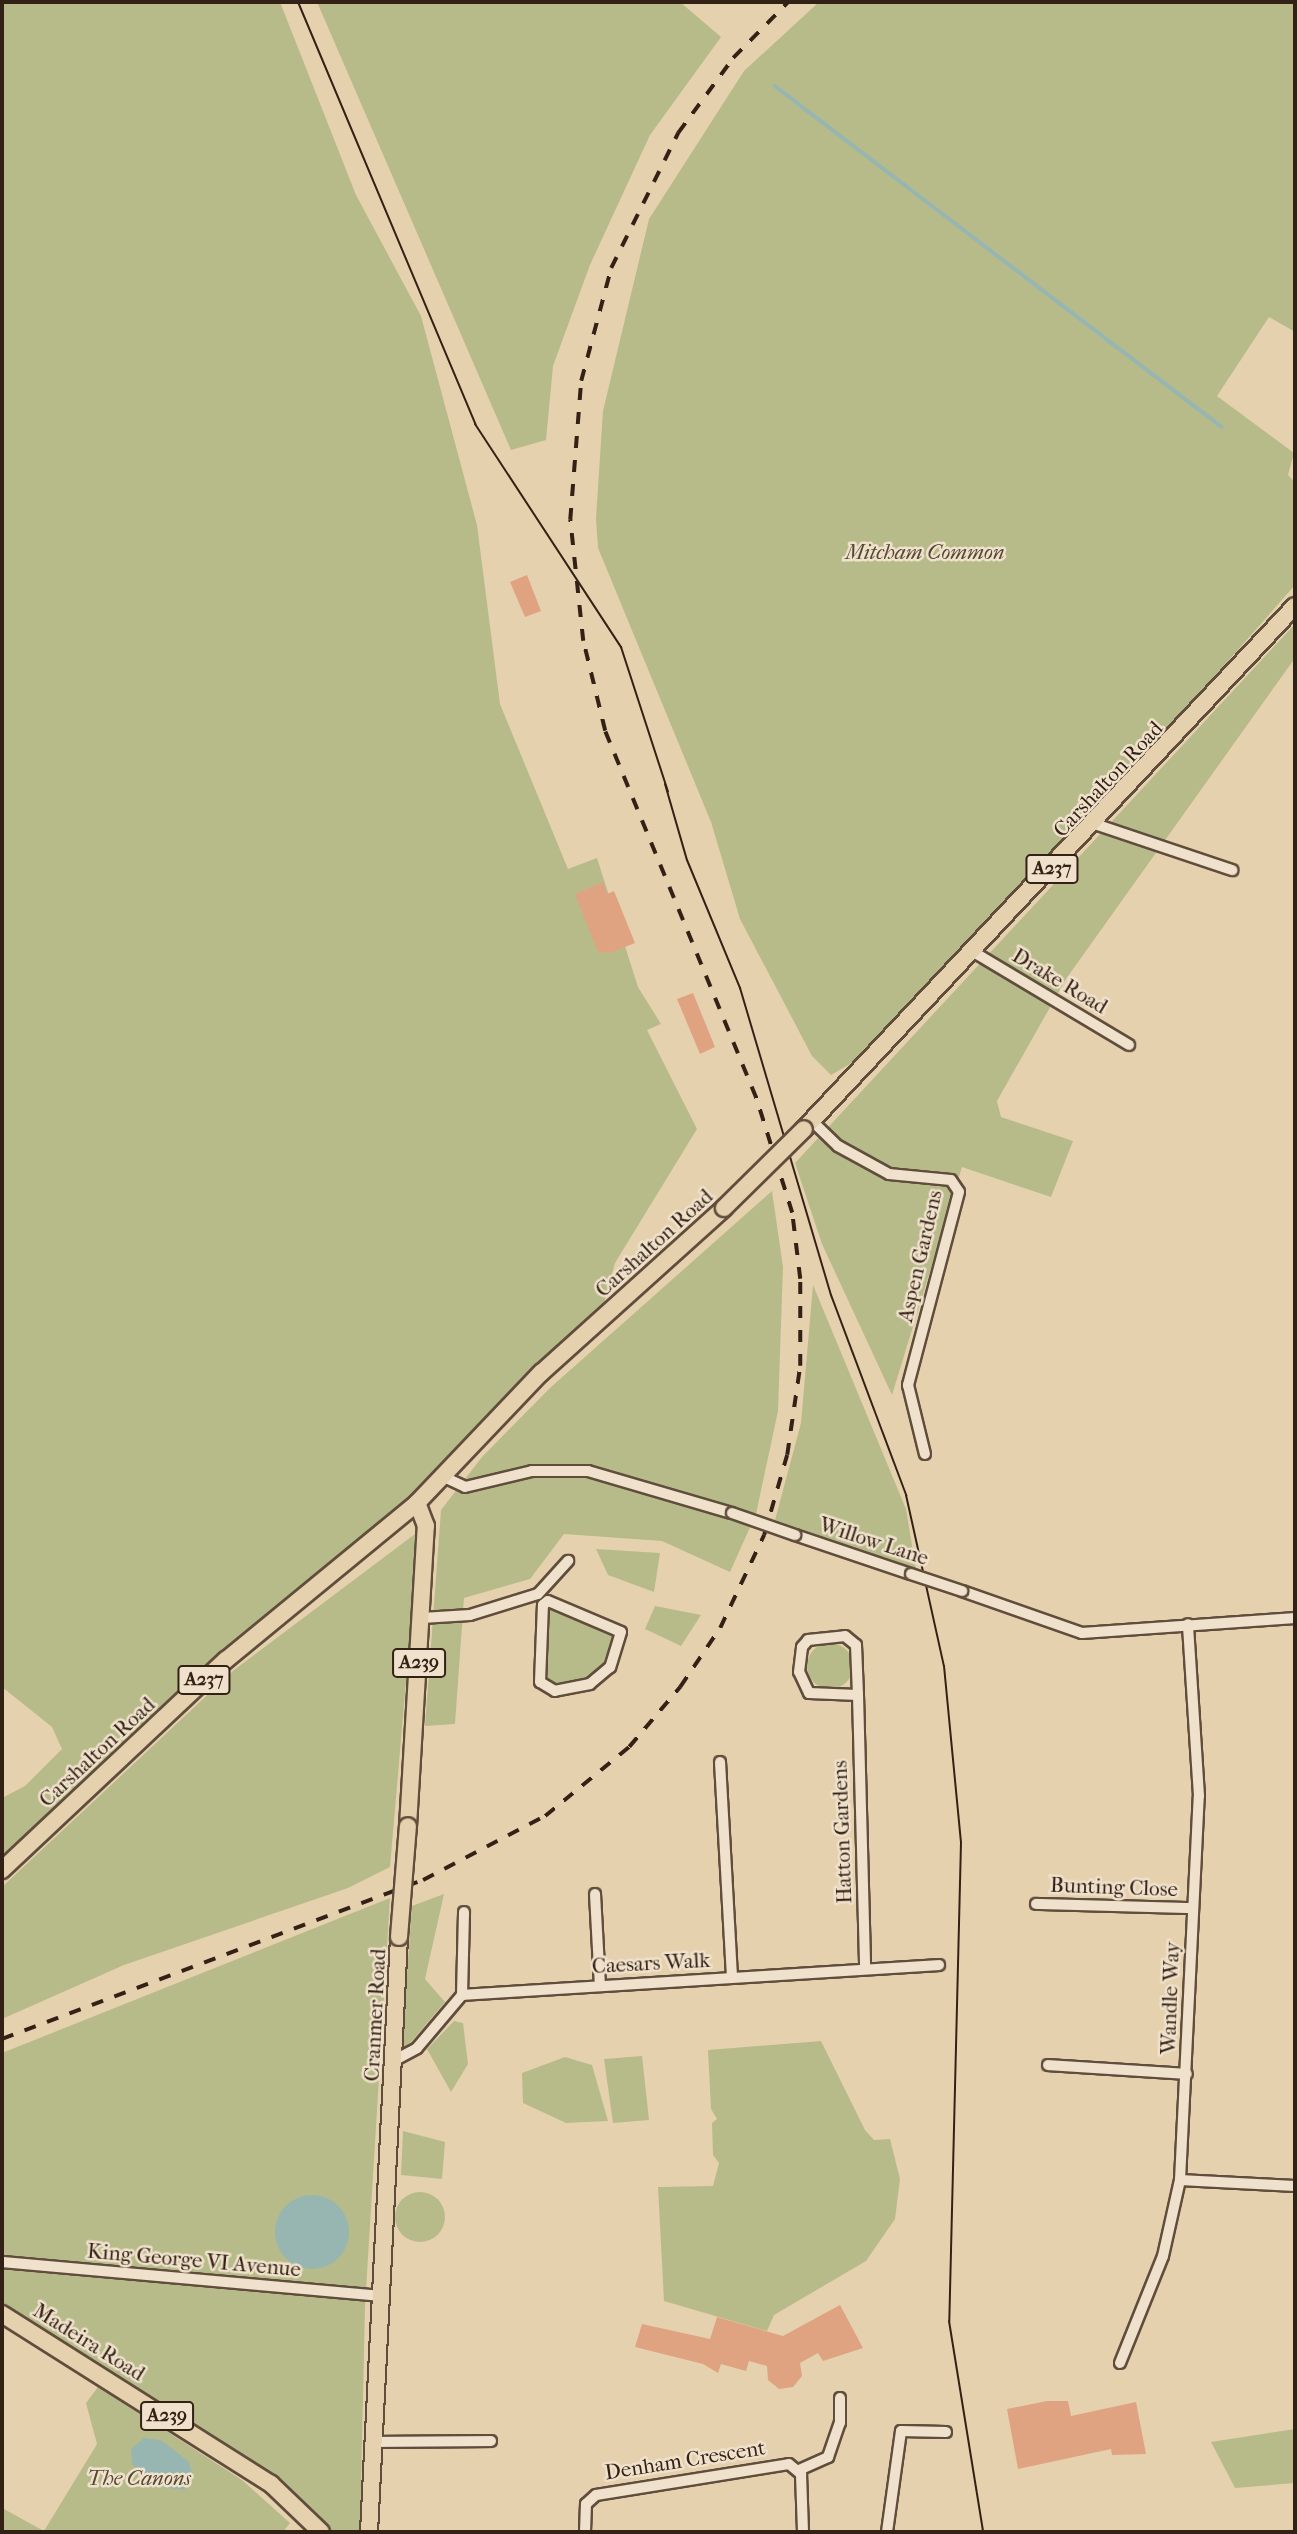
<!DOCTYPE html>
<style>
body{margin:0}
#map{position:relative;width:1297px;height:2534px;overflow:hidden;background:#e6d1af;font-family:"IM FELL French Canon",serif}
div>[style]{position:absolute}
.green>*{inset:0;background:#b7bb8a}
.round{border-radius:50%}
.water>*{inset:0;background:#97b6b1}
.stream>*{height:3.5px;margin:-1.75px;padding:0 1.75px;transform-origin:1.75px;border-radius:1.75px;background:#97b6b1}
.building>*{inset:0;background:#dfa382}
.roads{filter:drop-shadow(2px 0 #604d3c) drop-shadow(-2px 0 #604d3c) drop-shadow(0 2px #604d3c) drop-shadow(0 -2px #604d3c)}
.street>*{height:10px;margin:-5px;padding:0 5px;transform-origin:5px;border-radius:5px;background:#efe1cb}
.primary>*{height:16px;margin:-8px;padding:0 8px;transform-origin:8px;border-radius:8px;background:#e6d1af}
.tram>*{height:2px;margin:-1px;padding:0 1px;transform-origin:1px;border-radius:1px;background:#332115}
.rail>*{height:3.5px;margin-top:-1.75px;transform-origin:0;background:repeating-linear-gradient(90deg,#332115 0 12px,transparent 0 24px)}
.bridges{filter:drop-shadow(2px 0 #604d3c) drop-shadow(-2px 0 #604d3c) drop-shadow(0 2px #604d3c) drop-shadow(0 -2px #604d3c)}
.street-bridge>*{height:10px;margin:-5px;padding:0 5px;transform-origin:5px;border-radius:5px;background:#efe1cb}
.primary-bridge>*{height:16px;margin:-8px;padding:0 8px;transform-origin:8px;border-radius:8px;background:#e6d1af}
span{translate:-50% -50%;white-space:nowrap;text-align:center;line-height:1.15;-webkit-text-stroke:5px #efe1cb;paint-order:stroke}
.shield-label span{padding:2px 5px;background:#efe1cb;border:2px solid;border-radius:5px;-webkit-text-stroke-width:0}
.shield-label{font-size:19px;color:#332115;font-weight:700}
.park-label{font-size:21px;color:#544832;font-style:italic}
.street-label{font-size:21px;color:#332115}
.frame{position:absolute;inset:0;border:4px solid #332115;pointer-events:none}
</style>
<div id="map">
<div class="green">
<i style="clip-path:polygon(2px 2px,280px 2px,356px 195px,421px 316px,477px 525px,500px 704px,568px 869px,597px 858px,638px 987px,661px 1024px,647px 1030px,697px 1129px,615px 1263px,604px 1303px,420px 1492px,224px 1650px,2px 1857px,2px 1798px,25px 1786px,62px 1749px,52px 1727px,2px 1687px)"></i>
<i style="clip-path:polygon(317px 2px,680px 2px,721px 37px,650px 135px,590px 265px,553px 366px,546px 440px,511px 450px)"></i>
<i style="clip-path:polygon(819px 2px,1295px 2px,1295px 332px,1269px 317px,1217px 396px,1294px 453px,1288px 475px,1295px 482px,1295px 585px,1089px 819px,850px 1064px,831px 1075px,812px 1056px,740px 919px,711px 822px,598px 548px,596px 518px,603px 411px,649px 219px,744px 71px)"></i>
<i style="clip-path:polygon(1295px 624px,1295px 658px,1066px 979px,997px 1101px,1001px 1117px,1073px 1141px,1051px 1197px,962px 1167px,892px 1395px,822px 1244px,795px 1163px)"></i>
<i style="clip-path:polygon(772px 1191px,783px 1267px,778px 1411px,756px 1514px,730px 1572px,662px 1541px,564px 1534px,530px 1579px,464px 1598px,455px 1724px,425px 1726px,441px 1510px,482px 1457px,550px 1388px)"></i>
<i style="clip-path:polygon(813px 1285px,906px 1509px,916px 1569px,775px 1520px,801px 1423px)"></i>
<i style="clip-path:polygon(419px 1531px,390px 1867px,348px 1888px,124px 1965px,2px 2019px,2px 1887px,234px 1670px)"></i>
<i style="clip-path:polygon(596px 1549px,660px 1553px,654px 1592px,608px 1575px)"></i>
<i style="clip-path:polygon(548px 1604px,609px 1625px,618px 1642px,616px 1657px,591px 1688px,557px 1695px,545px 1685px)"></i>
<i style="clip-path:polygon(655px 1606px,701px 1615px,681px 1646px,645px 1629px)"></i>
<i class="round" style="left:807px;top:1643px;width:46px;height:46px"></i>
<i style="clip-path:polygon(444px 1894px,425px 1979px,445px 2002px,401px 2054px,412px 1906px)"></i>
<i style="clip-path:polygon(390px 1898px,365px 2307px,360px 2532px,330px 2532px,272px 2474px,2px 2305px,2px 2053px)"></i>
<i style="clip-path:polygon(454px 2021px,463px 2023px,468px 2064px,451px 2092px,427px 2049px)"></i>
<i style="clip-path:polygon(821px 2041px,865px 2130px,874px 2140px,890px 2139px,900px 2179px,895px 2219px,866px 2261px,774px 2315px,767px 2331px,664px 2301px,658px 2187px,713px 2186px,719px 2163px,713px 2155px,712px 2123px,717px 2119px,711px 2109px,708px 2050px)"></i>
<i style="clip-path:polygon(642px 2056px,649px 2120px,613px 2123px,604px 2059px)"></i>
<i style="clip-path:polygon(565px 2057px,592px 2065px,608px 2121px,566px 2123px,523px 2103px,522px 2073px)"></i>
<i style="clip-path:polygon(403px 2131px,445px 2142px,442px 2179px,401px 2175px)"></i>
<i class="round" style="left:395px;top:2192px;width:50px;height:50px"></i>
<i style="clip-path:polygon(98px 2387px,242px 2480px,290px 2523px,283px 2532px,2px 2532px,2px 2508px,44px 2531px,97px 2444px,86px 2403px)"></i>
<i style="clip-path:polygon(1295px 2429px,1295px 2483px,1235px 2488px,1211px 2442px)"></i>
</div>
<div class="water">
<i class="round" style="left:275px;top:2195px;width:74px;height:74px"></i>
<i style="clip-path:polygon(144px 2438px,161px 2440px,189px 2462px,193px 2477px,184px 2490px,156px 2486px,132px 2464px,131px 2449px)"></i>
</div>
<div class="stream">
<i style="left:775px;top:86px;width:562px;rotate:37.34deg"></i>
</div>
<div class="building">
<i style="clip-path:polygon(527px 575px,541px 611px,525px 617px,510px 582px)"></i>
<i style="clip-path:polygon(603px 882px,607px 894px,614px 891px,635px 943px,610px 953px,598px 952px,575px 894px)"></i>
<i style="clip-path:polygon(693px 993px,715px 1047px,700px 1054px,677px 999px)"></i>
<i style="clip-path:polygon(840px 2305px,863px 2348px,823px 2361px,818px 2353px,800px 2363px,802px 2376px,793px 2387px,779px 2389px,768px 2380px,767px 2366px,749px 2361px,746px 2371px,721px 2364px,718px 2373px,703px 2364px,635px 2347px,642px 2324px,710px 2339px,717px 2317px,783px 2336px)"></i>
<i style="clip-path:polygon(1047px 2401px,1068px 2401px,1071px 2416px,1136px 2402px,1146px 2454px,1112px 2455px,1111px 2449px,1018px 2469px,1007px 2409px)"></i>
</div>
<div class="roads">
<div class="street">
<i style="left:1095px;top:824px;width:145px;rotate:18.6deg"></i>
<i style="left:972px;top:951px;width:183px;rotate:30.9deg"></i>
<i style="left:812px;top:1121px;width:36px;rotate:44deg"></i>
<i style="left:838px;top:1146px;width:58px;rotate:28.8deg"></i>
<i style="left:889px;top:1174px;width:62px;rotate:5.5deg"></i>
<i style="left:951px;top:1180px;width:14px;rotate:56deg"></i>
<i style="left:959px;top:1192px;width:200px;rotate:104.8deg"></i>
<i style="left:908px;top:1385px;width:71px;rotate:76.2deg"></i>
<i style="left:444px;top:1477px;width:23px;rotate:25deg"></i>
<i style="left:465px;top:1487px;width:69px;rotate:-13.4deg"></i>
<i style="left:532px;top:1471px;width:56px"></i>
<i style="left:588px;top:1471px;width:150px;rotate:16.3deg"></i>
<i style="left:795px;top:1535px;width:122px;rotate:18.6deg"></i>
<i style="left:962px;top:1591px;width:127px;rotate:19.3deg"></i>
<i style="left:1082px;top:1633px;width:214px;rotate:-4deg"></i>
<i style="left:548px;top:1601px;width:79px;rotate:23deg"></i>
<i style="left:621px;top:1632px;width:37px;rotate:107deg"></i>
<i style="left:610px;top:1667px;width:26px;rotate:140deg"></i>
<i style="left:590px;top:1684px;width:36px;rotate:169deg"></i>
<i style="left:555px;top:1691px;width:17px;rotate:-149deg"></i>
<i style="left:540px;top:1682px;width:77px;rotate:-87.8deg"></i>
<i style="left:543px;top:1605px;width:6px;rotate:-39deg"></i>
<i style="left:422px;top:1618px;width:48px;rotate:-3.6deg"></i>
<i style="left:470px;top:1615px;width:71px;rotate:-17.2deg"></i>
<i style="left:538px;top:1594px;width:45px;rotate:-47.7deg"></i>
<i style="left:845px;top:1636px;width:14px;rotate:39deg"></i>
<i style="left:856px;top:1645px;width:50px;rotate:87.7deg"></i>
<i style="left:858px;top:1695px;width:49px;rotate:-177.7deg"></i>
<i style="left:809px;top:1693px;width:23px;rotate:-115deg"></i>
<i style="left:799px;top:1672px;width:25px;rotate:-83deg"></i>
<i style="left:802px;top:1647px;width:9px;rotate:-49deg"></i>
<i style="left:808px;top:1640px;width:37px;rotate:-6deg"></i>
<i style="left:858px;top:1695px;width:273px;rotate:88.5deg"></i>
<i style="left:720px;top:1762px;width:215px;rotate:86.8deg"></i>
<i style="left:595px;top:1894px;width:91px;rotate:86.9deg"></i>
<i style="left:1036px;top:1904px;width:155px;rotate:1.5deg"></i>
<i style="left:462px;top:1995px;width:83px;rotate:-88.6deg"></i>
<i style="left:393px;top:2061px;width:27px;rotate:-28deg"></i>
<i style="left:417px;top:2048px;width:70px;rotate:-49.7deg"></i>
<i style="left:462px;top:1995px;width:478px;rotate:-3.6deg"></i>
<i style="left:1048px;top:2065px;width:139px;rotate:3.7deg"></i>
<i style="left:1180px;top:2180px;width:115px;rotate:3deg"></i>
<i style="left:2px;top:2262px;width:382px;rotate:5.1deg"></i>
<i style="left:1120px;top:2363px;width:115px;rotate:-68.1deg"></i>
<i style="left:1163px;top:2256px;width:78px;rotate:-77.4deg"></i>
<i style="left:1180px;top:2180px;width:384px;rotate:-87.2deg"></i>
<i style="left:1199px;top:1796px;width:172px;rotate:-93.7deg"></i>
<i style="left:374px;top:2442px;width:117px;rotate:-0.5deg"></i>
<i style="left:799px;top:2470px;width:32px;rotate:-24deg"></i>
<i style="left:828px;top:2457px;width:36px;rotate:-71deg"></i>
<i style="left:840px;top:2423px;width:25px;rotate:-90deg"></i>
<i style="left:585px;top:2532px;width:28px;rotate:-88deg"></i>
<i style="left:586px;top:2504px;width:13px;rotate:-42deg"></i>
<i style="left:596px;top:2495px;width:195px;rotate:-9.1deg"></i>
<i style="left:789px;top:2464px;width:16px;rotate:40deg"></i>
<i style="left:801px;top:2474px;width:58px;rotate:88deg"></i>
<i style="left:887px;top:2532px;width:102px;rotate:-82.1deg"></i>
<i style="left:901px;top:2431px;width:45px;rotate:1.3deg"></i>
</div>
<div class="primary">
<i style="left:804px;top:1129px;width:717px;rotate:-46.81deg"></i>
<i style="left:408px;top:1826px;width:301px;rotate:-86.6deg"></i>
<i style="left:426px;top:1526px;width:25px;rotate:-111deg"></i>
<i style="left:2px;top:1870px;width:307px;rotate:-43.2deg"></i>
<i style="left:226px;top:1660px;width:247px;rotate:-39.4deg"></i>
<i style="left:417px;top:1503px;width:180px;rotate:-46.4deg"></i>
<i style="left:541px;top:1373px;width:246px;rotate:-42deg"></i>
<i style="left:2px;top:2314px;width:318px;rotate:32.3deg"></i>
<i style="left:271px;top:2484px;width:69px;rotate:43.8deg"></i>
<i style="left:369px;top:2532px;width:596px;rotate:-87.11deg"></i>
</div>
</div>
<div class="tram">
<i style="left:298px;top:2px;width:458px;rotate:67.2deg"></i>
<i style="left:475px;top:424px;width:267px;rotate:56.8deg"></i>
<i style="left:621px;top:647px;width:152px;rotate:72deg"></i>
<i style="left:665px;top:784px;width:79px;rotate:73.9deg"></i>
<i style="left:687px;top:860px;width:139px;rotate:67.5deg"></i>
<i style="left:740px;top:988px;width:320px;rotate:73.5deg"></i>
<i style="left:831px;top:1295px;width:214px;rotate:69.4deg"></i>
<i style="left:906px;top:1495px;width:175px;rotate:77.5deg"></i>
<i style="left:944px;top:1666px;width:177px;rotate:84.5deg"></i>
<i style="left:961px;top:1842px;width:479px;rotate:91.4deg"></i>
<i style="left:949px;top:2321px;width:214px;rotate:80.8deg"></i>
</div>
<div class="rail">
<i style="left:2px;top:2039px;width:450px;rotate:-20.7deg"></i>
<i style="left:423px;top:1880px;width:138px;rotate:-27.7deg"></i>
<i style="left:545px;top:1816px;width:109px;rotate:-39.4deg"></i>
<i style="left:629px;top:1747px;width:79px;rotate:-49.6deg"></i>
<i style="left:680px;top:1687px;width:71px;rotate:-55.9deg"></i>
<i style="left:720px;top:1628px;width:103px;rotate:-64.7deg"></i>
<i style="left:764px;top:1535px;width:83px;rotate:-74deg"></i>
<i style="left:787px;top:1455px;width:90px;rotate:-81.7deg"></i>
<i style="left:800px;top:1366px;width:87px;rotate:-90deg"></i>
<i style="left:800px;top:1279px;width:66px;rotate:-96.9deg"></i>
<i style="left:792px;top:1213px;width:121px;rotate:-107.4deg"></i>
<i style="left:756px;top:1098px;width:397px;rotate:-112.4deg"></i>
<i style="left:605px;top:731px;width:93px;rotate:-103.7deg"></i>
<i style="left:583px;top:641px;width:122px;rotate:-96.1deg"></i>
<i style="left:570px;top:520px;width:139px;rotate:-85.5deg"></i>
<i style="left:581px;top:381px;width:117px;rotate:-75.1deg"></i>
<i style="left:611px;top:268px;width:151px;rotate:-63.6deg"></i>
<i style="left:678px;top:133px;width:93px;rotate:-53.7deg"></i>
<i style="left:733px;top:58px;width:78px;rotate:-45.5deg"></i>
</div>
<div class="bridges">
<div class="street-bridge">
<i style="left:732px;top:1513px;width:67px;rotate:19.2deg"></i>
<i style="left:911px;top:1574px;width:54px;rotate:18.4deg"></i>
</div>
<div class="primary-bridge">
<i style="left:724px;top:1208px;width:112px;rotate:-44.6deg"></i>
<i style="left:399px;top:1937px;width:111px;rotate:-85.4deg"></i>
</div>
</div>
<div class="shield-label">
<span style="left:1052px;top:869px">A237</span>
<span style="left:419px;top:1663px">A239</span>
<span style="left:204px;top:1680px">A237</span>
<span style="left:167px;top:2416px">A239</span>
</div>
<div class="park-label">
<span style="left:925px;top:552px">Mitcham Common</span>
<span style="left:139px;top:2478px">The Canons</span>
</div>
<div class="street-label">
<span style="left:1108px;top:779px;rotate:-47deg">Carshalton Road</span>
<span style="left:1060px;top:981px;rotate:31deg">Drake Road</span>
<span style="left:654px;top:1243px;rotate:-42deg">Carshalton Road</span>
<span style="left:920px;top:1256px;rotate:-77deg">Aspen Gardens</span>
<span style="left:874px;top:1541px;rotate:18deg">Willow Lane</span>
<span style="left:97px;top:1752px;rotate:-43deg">Carshalton Road</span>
<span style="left:842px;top:1832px;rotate:-92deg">Hatton Gardens</span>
<span style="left:1114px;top:1887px;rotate:2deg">Bunting Close</span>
<span style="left:651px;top:1963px;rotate:-3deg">Caesars Walk</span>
<span style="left:1170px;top:1998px;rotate:-88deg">Wandle Way</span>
<span style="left:375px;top:2015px;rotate:-87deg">Cranmer Road</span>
<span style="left:194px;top:2260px;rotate:5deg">King George VI Avenue</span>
<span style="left:89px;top:2342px;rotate:32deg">Madeira Road</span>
<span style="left:685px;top:2460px;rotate:-9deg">Denham Crescent</span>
</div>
<div class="frame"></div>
</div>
